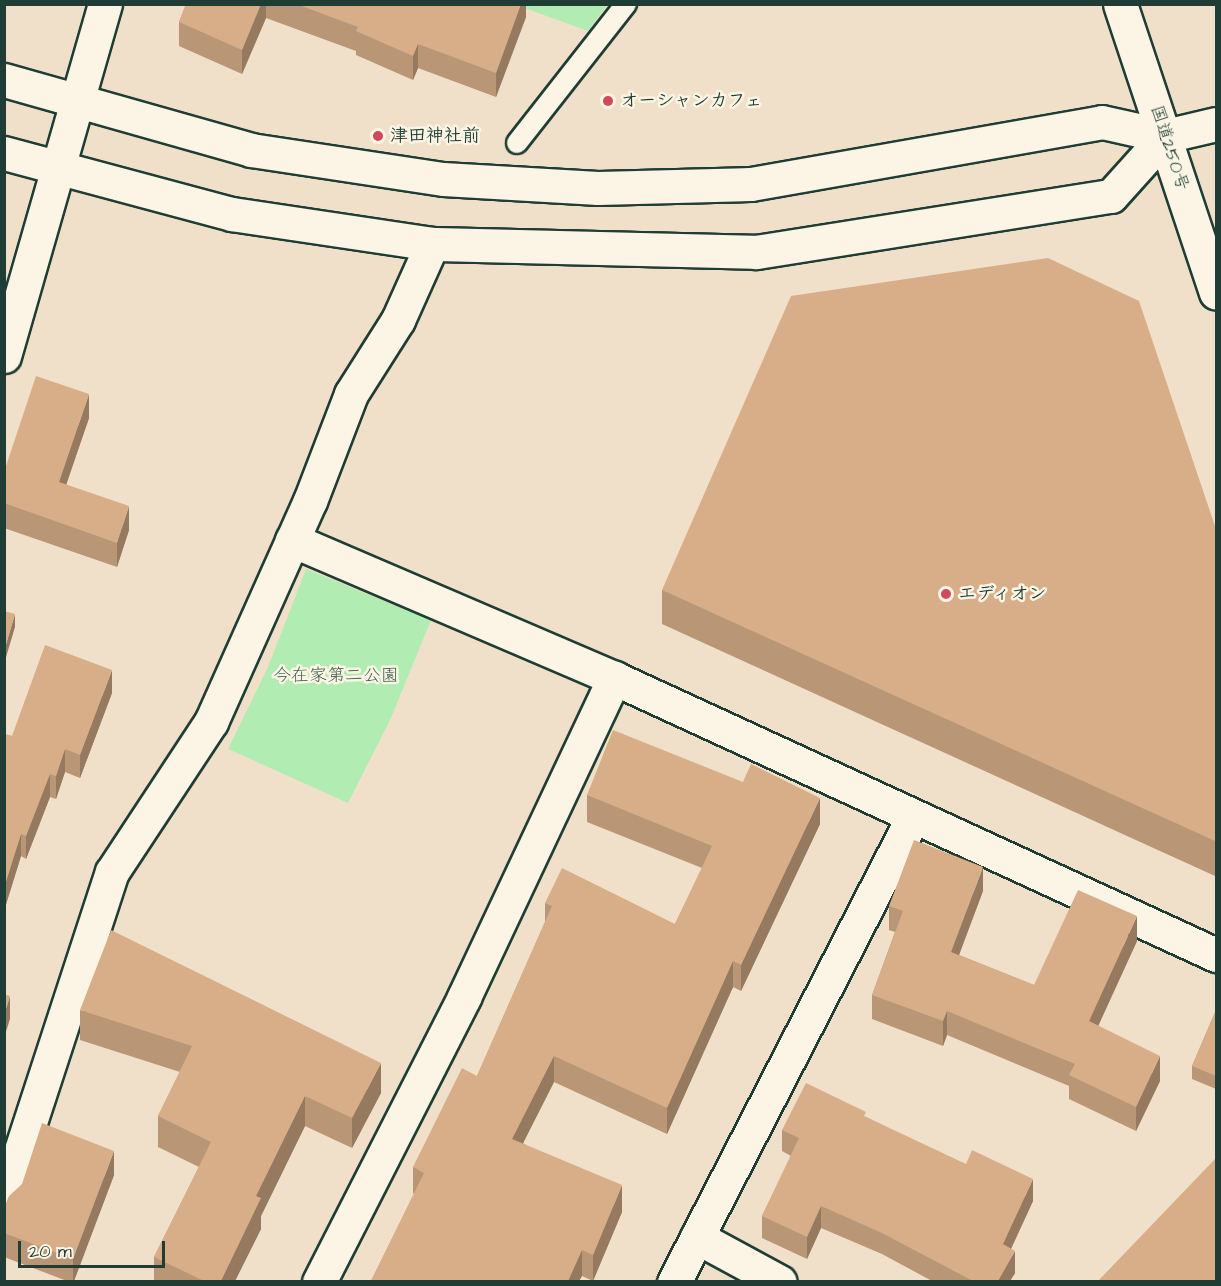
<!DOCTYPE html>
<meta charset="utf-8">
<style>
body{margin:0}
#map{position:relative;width:1221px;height:1286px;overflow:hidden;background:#f1e0c9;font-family:"Architects Daughter","Klee One",sans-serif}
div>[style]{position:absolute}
.green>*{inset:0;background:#b1edb3}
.roads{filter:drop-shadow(2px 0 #1f3d34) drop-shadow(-2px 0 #1f3d34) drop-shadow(0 2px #1f3d34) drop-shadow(0 -2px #1f3d34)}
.service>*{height:20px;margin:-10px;padding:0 10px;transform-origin:10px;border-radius:10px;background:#fcf5e5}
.minor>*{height:33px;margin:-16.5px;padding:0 16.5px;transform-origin:16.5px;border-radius:16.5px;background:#fcf5e5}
.tertiary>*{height:33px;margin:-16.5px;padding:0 16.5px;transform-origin:16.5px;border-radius:16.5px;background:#fcf5e5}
.trunk>*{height:33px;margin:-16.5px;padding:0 16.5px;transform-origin:16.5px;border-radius:16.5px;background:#fcf5e5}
.wall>*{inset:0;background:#b99675}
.shaded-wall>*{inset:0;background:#967a5f}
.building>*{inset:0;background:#d7ae88}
.dots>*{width:16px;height:16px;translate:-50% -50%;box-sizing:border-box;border:3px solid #fcf5e5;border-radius:50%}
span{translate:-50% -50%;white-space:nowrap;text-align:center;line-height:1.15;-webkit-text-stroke:5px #fcf5e5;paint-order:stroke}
.poi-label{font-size:18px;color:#1f3d34;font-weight:700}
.left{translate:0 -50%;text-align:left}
.street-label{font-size:18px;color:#1f3d34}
.park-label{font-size:18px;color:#3c604d}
.frame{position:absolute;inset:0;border:6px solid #1f3d34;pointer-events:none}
.scale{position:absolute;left:18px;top:1241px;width:147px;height:27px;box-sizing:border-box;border:3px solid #1f3d34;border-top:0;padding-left:8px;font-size:18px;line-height:21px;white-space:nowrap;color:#1f3d34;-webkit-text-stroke:4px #fcf5e5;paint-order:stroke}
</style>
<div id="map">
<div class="green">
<i style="clip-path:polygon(516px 5px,607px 5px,588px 31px)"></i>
<i style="clip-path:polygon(306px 569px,431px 620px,391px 718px,348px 803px,228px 749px,268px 667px)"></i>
</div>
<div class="roads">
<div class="service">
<i style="left:517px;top:143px;width:177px;rotate:-51.9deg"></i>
</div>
<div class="minor">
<i style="left:4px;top:356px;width:366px;rotate:-74deg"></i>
<i style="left:292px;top:540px;width:350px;rotate:23.2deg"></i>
<i style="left:4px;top:1202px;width:347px;rotate:-71.9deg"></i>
<i style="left:112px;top:872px;width:180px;rotate:-56.6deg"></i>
<i style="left:211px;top:722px;width:242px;rotate:-65.9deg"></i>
<i style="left:310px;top:501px;width:115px;rotate:-69deg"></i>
<i style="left:351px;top:394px;width:88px;rotate:-57.6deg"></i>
<i style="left:398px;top:320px;width:83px;rotate:-65.9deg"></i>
<i style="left:697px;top:1237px;width:94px;rotate:28.5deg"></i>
<i style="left:319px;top:1282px;width:320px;rotate:-63deg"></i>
<i style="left:464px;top:997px;width:353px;rotate:-64.8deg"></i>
<i style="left:614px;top:678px;width:663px;rotate:24.71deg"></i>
<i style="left:674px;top:1282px;width:523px;rotate:-62.8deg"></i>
</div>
<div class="tertiary">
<i style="left:4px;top:80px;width:257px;rotate:15.8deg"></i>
<i style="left:251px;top:150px;width:194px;rotate:8.6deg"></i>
<i style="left:443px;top:179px;width:155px;rotate:3.3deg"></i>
<i style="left:598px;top:188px;width:153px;rotate:-1.5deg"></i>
<i style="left:751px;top:184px;width:356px;rotate:-10deg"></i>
<i style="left:1102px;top:122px;width:65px;rotate:12.5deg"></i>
<i style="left:1165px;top:136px;width:52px;rotate:-13.2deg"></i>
<i style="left:4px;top:153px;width:236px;rotate:15deg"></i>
<i style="left:232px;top:214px;width:202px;rotate:8.5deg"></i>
<i style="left:432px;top:244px;width:324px;rotate:1.4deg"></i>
<i style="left:756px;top:252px;width:359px;rotate:-9deg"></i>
<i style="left:1111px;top:196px;width:81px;rotate:-48deg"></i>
</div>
<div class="trunk">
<i style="left:1120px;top:4px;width:304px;rotate:71.6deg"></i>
</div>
</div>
<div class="wall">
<i style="clip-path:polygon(186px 4px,526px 4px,526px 17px,496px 97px,418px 68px,413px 80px,356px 55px,356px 51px,266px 18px,242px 74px,179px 46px,179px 22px)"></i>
<i style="clip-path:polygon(89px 418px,66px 484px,129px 530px,117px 567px,4px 528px,4px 472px)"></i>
<i style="clip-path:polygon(1216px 529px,1215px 876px,662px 624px,662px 590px)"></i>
<i style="clip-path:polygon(112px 693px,80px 778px,65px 772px,56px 799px,50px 797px,26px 859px,21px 856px,4px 911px,4px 734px,12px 736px)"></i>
<i style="clip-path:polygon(587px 795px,820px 824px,741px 991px,733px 987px,667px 1134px,554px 1082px,523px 1143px,622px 1212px,593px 1281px,582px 1276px,579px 1281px,371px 1281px,414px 1194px,413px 1193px,413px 1167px,477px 1076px,545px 922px,545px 903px,675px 924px,702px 868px,587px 822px)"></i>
<i style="clip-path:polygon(983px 891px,959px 955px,1034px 985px,1137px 941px,1098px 1026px,1160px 1081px,1136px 1131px,1069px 1099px,1069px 1086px,947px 1035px,943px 1046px,872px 1019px,872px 995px,895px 932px,889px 930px,889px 906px)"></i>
<i style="clip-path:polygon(80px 1010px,381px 1093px,352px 1148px,305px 1126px,261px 1216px,261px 1229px,235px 1281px,154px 1281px,154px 1257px,199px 1167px,158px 1147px,158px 1116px,180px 1072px,80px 1040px)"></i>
<i style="clip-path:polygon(1216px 1010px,1216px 1089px,1192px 1079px,1192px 1066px)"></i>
<i style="clip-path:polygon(866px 1117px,1033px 1201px,1011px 1249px,1015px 1273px,1010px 1281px,932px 1281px,882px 1254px,821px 1228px,807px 1259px,762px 1238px,762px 1216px,791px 1156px,782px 1151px,782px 1130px)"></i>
<i style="clip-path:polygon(114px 1175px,74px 1281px,67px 1281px,4px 1257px,4px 1208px)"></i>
</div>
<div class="shaded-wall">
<i style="clip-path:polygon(261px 4px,266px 4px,266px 18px,242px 74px,242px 50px)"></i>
<i style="clip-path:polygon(521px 4px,526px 4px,526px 17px,496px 97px,496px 73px)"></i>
<i style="clip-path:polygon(418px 44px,418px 68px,413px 80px,413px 56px)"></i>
<i style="clip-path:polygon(89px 394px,89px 418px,59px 506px,59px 482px)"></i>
<i style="clip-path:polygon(129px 506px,129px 530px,117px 567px,117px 543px)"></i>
<i style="clip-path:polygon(15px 614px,15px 627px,4px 664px,4px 651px)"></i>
<i style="clip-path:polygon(112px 670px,112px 693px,80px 778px,80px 755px)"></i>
<i style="clip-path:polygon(65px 749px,65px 772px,56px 799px,56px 776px)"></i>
<i style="clip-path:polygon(50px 774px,50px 797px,26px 859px,26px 836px)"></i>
<i style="clip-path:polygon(820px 798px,820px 824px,741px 991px,741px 965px)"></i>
<i style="clip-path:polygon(21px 834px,21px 856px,4px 911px,4px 888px)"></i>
<i style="clip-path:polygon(1216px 838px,1216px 872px,1215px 876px,1215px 841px)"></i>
<i style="clip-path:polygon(983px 867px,983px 891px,951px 976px,951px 952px)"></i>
<i style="clip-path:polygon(1137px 916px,1137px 941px,1089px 1046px,1089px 1021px)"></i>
<i style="clip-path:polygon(733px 961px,733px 987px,667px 1134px,667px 1108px)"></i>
<i style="clip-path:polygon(10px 996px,10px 1019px,4px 1038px,4px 1015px)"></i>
<i style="clip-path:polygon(947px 1011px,947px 1035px,943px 1046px,943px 1021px)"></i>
<i style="clip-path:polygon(554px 1056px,554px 1082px,512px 1165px,512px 1139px)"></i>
<i style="clip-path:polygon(1160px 1056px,1160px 1081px,1136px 1131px,1136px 1107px)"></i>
<i style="clip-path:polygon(381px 1063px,381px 1093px,352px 1148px,352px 1118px)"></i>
<i style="clip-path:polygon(305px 1096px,305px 1126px,261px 1216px,261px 1229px,235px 1281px,221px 1281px,256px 1196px)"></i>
<i style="clip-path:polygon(114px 1151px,114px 1175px,74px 1281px,73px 1281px,73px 1259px)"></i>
<i style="clip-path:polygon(1033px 1179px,1033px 1201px,1003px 1266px,1003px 1244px)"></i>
<i style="clip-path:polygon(622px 1185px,622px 1212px,593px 1281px,593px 1255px)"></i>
<i style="clip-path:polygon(821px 1206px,821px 1228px,807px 1259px,807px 1237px)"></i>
<i style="clip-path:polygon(582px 1250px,582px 1276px,579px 1281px,568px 1281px)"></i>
<i style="clip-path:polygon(1015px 1251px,1015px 1273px,1010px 1281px,998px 1281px)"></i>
</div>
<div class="building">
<i style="clip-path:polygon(186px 4px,261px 4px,242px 50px,179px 22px)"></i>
<i style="clip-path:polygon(296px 4px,521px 4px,496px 73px,418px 44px,413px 56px,356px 31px,358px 27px)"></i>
<i style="clip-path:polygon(1048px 258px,1139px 301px,1216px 529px,1216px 838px,1215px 841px,662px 590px,791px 296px)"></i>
<i style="clip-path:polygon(36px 376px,89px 394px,59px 482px,129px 506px,117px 543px,4px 503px,4px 472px)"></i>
<i style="clip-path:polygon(4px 611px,15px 614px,4px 651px)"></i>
<i style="clip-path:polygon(45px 645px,112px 670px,80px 755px,65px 749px,56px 776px,50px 774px,26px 836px,21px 834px,4px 888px,4px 734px,12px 736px)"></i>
<i style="clip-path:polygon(613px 730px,743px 782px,751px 764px,820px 798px,741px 965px,733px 961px,667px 1108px,554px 1056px,512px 1139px,622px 1185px,593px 1255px,582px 1250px,568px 1281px,371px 1281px,424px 1173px,413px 1167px,462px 1068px,477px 1076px,552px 906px,545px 903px,562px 868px,675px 924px,712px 846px,587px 795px)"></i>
<i style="clip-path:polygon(914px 840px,983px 867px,951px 952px,1034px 985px,1078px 890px,1137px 916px,1089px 1021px,1160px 1056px,1136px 1107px,1069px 1075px,1075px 1064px,947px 1011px,943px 1021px,872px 995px,903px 911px,889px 906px)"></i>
<i style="clip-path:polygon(111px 930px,381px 1063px,352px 1118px,305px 1096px,256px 1196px,261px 1198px,221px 1281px,204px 1281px,154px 1257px,211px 1142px,158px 1116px,192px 1046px,80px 1010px)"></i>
<i style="clip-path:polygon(4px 994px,10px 996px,4px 1015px)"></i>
<i style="clip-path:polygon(1216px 1010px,1216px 1076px,1192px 1066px)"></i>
<i style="clip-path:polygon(806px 1083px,866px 1112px,864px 1116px,966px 1164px,972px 1150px,1033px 1179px,1003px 1244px,1015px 1251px,998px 1281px,973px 1281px,882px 1233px,821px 1206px,807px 1237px,762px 1216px,799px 1138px,782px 1130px)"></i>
<i style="clip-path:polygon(42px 1123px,114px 1151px,73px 1259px,4px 1233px,4px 1208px,9px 1196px,22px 1184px)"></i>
<i style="clip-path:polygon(1216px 1158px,1216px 1281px,1098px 1281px)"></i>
</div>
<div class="dots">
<i style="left:608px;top:101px;background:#d1495b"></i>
<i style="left:378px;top:136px;background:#d1495b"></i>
<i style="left:946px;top:594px;background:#d1495b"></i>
</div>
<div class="poi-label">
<span class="left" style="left:620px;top:101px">オーシャンカフェ</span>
<span class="left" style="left:390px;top:136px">津田神社前</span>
<span class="left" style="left:958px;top:594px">エディオン</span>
</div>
<div class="street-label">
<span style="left:1169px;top:148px;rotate:72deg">国道250号</span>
</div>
<div class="park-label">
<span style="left:336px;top:676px">今在家第二公園</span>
</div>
<div class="frame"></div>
<div class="scale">20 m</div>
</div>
